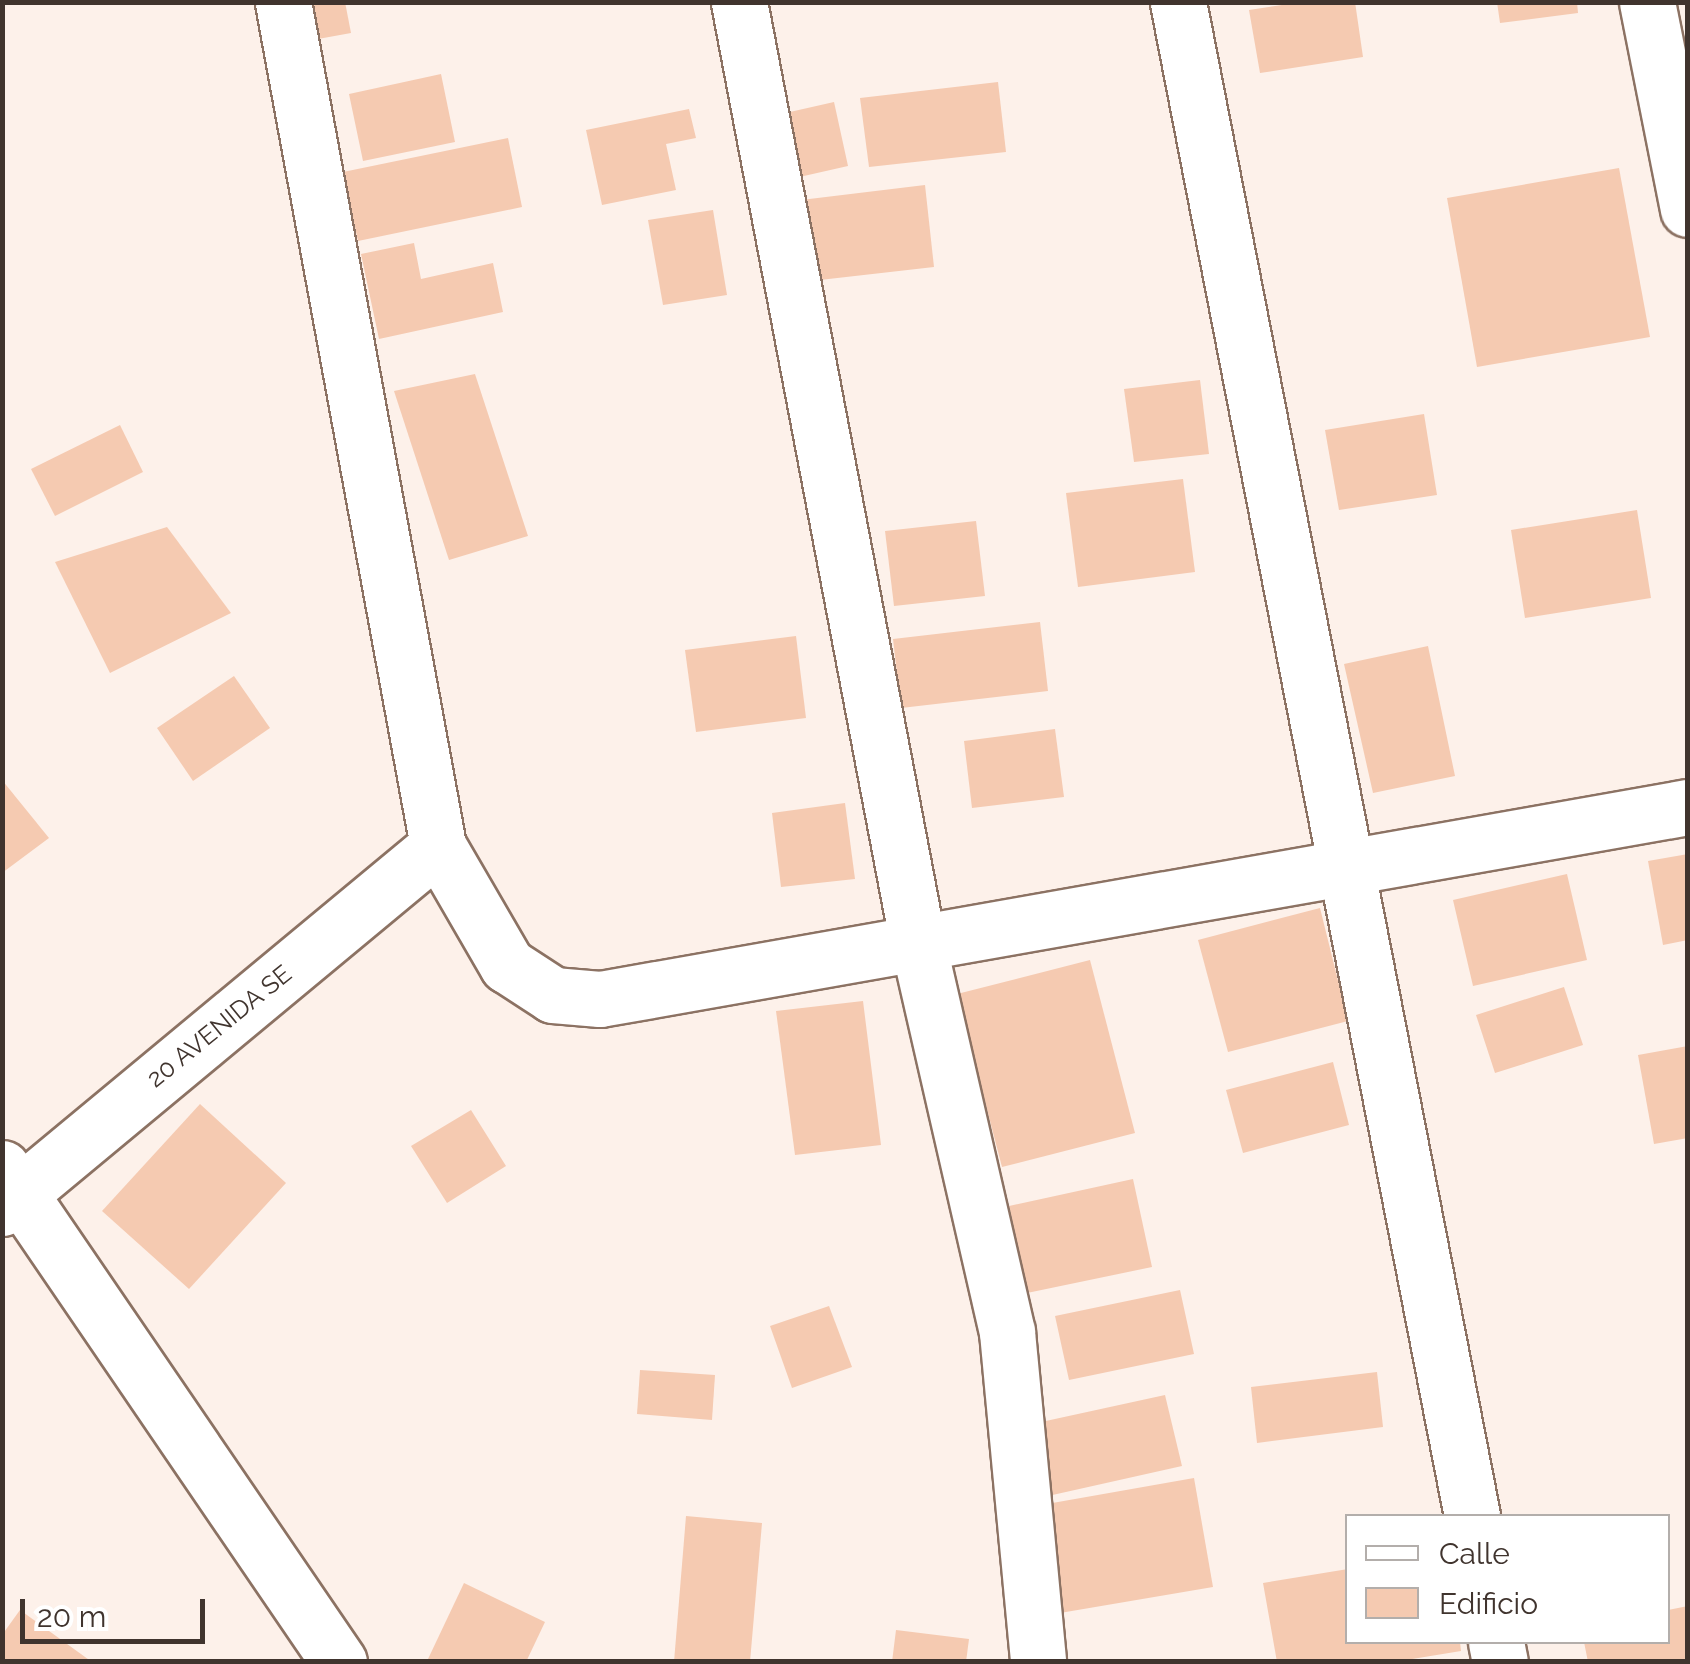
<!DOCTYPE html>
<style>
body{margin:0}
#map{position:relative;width:1690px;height:1664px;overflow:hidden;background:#fdf1ea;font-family:Raleway,sans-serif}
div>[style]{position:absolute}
.building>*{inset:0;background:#f5cab1}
.roads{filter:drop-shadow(2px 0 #8c7263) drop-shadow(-2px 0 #8c7263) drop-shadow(0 2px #8c7263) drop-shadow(0 -2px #8c7263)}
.minor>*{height:55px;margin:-27.5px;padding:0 27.5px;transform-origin:27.5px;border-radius:27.5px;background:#fff}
span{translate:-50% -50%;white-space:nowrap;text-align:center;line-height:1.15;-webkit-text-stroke:8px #fff;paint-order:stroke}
.street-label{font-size:25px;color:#40342e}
.frame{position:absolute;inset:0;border:5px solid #40342e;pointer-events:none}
.legend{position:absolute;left:1345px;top:1514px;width:325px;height:130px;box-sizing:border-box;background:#fff;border:2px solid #b3aeab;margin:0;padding:12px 18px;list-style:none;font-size:30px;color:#40342e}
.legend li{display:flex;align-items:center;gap:20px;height:50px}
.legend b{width:50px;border:2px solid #b3aeab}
.scale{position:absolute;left:20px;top:1599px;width:185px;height:45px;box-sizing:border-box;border:5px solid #40342e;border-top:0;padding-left:12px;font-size:30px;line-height:35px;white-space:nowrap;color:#40342e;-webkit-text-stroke:8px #fff;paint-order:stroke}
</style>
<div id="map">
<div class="building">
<i style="clip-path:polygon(300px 2px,345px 2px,351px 33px,307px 41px)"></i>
<i style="clip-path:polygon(1302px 2px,1355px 2px,1363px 57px,1260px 73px,1249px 10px)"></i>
<i style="clip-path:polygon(1497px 2px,1577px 2px,1578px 13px,1500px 23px)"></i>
<i style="clip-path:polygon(441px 74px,455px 142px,363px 161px,349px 94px)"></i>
<i style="clip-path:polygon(998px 82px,1006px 152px,869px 167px,860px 98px)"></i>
<i style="clip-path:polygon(834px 102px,848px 166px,795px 178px,781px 114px)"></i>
<i style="clip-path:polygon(689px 109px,696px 138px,666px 144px,676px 190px,602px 205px,586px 130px)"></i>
<i style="clip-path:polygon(508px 138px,522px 207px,358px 241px,343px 172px)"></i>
<i style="clip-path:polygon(1619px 168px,1650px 337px,1477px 367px,1447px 198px)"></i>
<i style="clip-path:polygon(925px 185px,934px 267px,811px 281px,801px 200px)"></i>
<i style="clip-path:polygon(713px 210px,727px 295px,663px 305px,648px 220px)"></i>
<i style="clip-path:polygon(414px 243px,421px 279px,493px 263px,503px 312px,379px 339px,361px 254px)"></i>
<i style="clip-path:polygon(475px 374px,528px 536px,449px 560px,394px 391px)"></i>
<i style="clip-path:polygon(1200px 380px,1209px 454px,1134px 462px,1124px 389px)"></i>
<i style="clip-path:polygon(1424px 414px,1437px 495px,1339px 510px,1325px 430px)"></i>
<i style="clip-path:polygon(120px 425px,143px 472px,55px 516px,31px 469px)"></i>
<i style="clip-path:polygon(1183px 479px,1195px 572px,1078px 587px,1066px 493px)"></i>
<i style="clip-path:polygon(1637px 510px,1651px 598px,1525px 618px,1511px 530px)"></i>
<i style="clip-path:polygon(976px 521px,985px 596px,894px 606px,885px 531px)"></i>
<i style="clip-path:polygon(167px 527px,231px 613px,110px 673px,55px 562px)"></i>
<i style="clip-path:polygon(1040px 622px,1048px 691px,901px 708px,893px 639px)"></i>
<i style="clip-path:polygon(796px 636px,806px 718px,696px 732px,685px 650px)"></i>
<i style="clip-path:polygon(1428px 646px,1455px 776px,1373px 793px,1344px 664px)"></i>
<i style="clip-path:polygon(234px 676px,270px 728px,193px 781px,157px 728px)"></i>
<i style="clip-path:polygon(1055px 729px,1064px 797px,972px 808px,964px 741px)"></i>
<i style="clip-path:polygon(2px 780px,49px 838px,2px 873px)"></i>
<i style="clip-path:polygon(845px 803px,855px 879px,781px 887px,772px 813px)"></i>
<i style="clip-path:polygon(1688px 854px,1688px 940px,1663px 945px,1648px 861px)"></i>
<i style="clip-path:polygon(1567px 874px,1587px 960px,1473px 986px,1453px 900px)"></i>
<i style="clip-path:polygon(1320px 908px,1348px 1021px,1228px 1052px,1198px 940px)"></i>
<i style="clip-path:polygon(1090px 960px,1135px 1133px,1002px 1167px,957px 994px)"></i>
<i style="clip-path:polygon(1564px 987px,1583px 1045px,1495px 1073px,1476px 1015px)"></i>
<i style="clip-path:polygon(863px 1001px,881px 1145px,795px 1155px,776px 1011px)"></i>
<i style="clip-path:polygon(1688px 1046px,1688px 1138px,1654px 1144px,1638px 1055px)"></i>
<i style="clip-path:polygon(1333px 1062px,1349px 1125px,1243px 1153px,1226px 1090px)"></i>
<i style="clip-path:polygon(200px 1104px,286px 1183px,189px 1289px,102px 1211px)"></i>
<i style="clip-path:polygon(471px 1110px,506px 1166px,447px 1203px,411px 1146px)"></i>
<i style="clip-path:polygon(1133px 1179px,1152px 1267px,1027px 1293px,1009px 1206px)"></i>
<i style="clip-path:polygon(1180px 1290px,1194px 1354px,1069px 1380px,1055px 1316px)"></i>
<i style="clip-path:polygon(829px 1306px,852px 1367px,792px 1388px,770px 1326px)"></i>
<i style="clip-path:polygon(640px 1370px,715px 1375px,712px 1420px,637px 1414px)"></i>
<i style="clip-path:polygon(1377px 1372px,1383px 1427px,1257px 1443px,1251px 1387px)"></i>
<i style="clip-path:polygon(1165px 1395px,1182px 1466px,1048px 1496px,1032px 1424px)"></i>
<i style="clip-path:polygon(1194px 1478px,1213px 1587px,1060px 1613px,1041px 1505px)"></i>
<i style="clip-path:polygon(686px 1516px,762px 1523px,750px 1662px,674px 1662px)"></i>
<i style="clip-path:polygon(1348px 1569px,1348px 1642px,1460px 1642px,1461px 1651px,1394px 1662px,1277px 1662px,1263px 1583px)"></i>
<i style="clip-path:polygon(464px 1583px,545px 1622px,526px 1662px,428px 1659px)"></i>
<i style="clip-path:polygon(1688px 1606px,1688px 1662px,1588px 1662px,1584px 1642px,1668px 1642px,1668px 1610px)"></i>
<i style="clip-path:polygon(20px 1610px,92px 1662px,2px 1662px,2px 1635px)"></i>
<i style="clip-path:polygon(896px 1630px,969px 1639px,966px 1662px,892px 1662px)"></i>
</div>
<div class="roads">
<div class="minor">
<i style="left:283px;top:2px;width:858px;rotate:79.59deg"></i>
<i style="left:438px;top:846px;width:138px;rotate:59.9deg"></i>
<i style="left:507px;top:965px;width:55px;rotate:33.1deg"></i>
<i style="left:553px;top:995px;width:47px;rotate:4.9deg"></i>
<i style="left:600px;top:999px;width:1105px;rotate:-10.01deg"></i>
<i style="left:739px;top:2px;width:954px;rotate:79.24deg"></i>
<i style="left:917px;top:939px;width:403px;rotate:77.1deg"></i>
<i style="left:1007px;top:1332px;width:331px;rotate:84.6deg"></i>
<i style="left:1178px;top:2px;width:1542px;rotate:79.01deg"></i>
<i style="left:1647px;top:2px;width:211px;rotate:78.8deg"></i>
<i style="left:2px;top:1168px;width:598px;rotate:55.7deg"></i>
<i style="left:2px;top:1208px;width:567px;rotate:-39.7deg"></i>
<i style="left:1496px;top:1642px;width:20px;rotate:79deg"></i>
</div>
</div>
<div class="street-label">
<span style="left:219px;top:1026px;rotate:-39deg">20 AVENIDA SE</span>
</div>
<div class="frame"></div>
<ul class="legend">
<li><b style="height:12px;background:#fff"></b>Calle</li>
<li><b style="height:28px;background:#f5cab1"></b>Edificio</li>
</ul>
<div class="scale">20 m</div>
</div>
